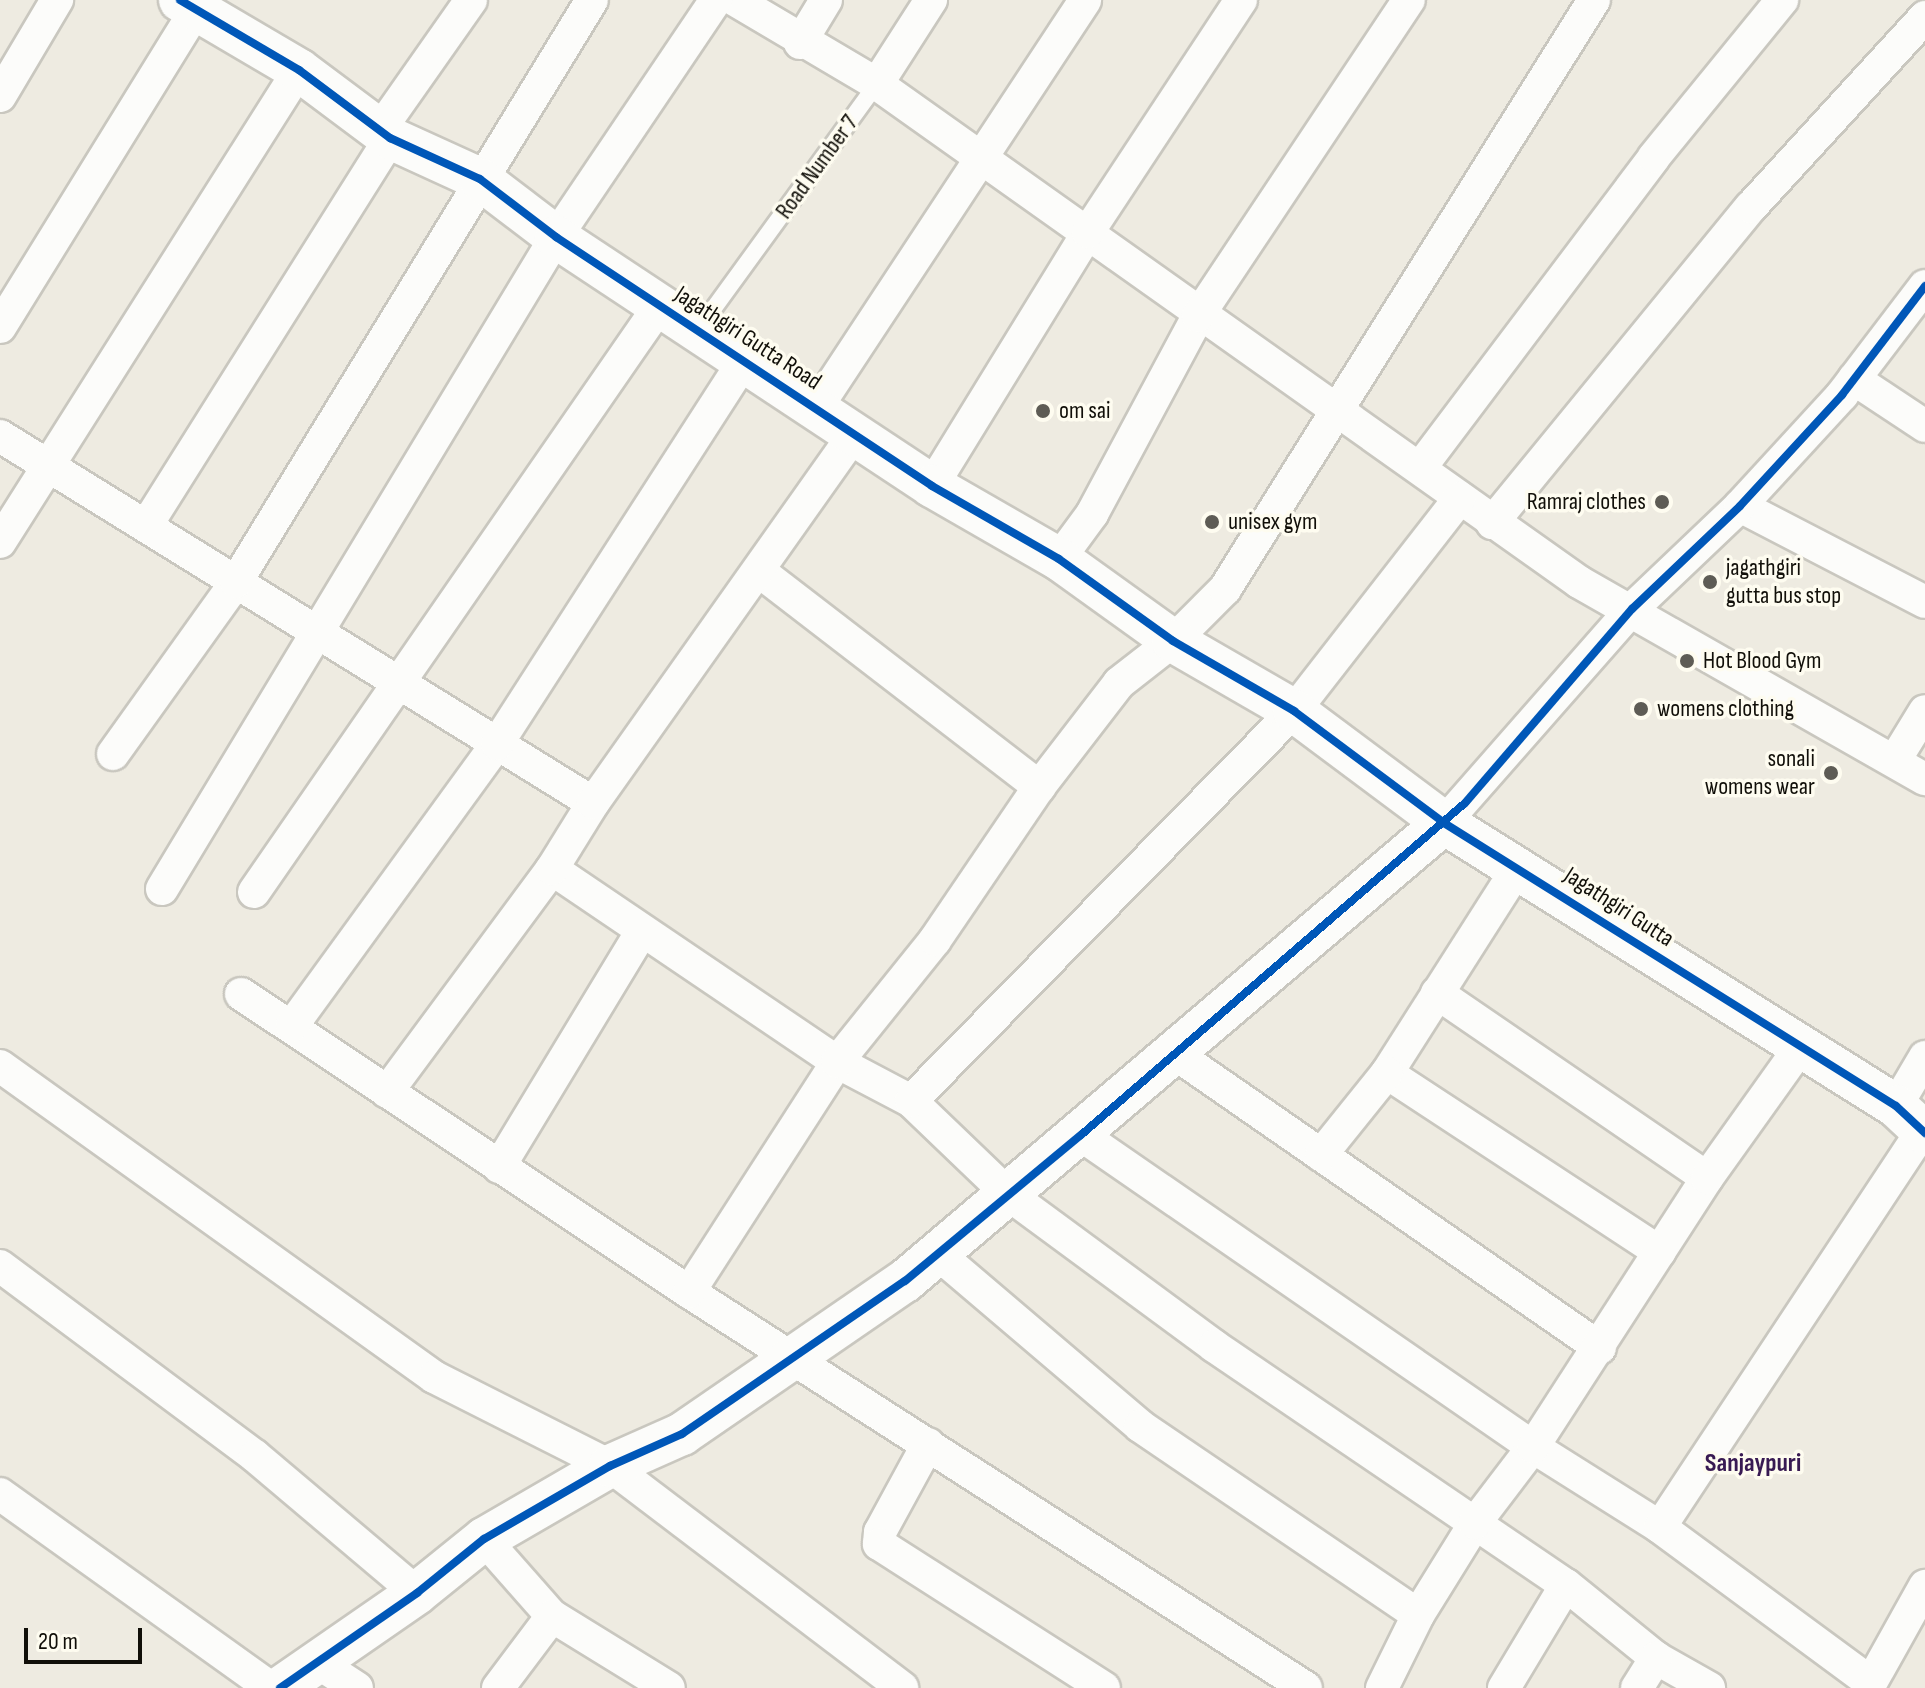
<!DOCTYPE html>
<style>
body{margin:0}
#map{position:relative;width:1925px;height:1688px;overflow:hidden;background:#eeebe1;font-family:"Sofia Sans Condensed",sans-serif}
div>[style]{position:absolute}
.roads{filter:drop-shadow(2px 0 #c9c7bf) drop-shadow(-2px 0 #c9c7bf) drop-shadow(0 2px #c9c7bf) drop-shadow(0 -2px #c9c7bf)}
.service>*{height:16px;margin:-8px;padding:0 8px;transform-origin:8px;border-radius:8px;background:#fcfcfa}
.minor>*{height:32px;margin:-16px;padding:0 16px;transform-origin:16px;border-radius:16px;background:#fcfcfa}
.tertiary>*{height:42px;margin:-21px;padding:0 21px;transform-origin:21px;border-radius:21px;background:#fcfcfa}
.cycleway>*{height:8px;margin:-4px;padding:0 4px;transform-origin:4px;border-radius:4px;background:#0057b8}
.dots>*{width:22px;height:22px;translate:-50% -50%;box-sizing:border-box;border:4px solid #fefcf0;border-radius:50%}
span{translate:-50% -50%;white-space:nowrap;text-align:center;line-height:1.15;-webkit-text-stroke:7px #fefcf0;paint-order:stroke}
.street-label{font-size:24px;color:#110f09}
.poi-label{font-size:24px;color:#110f09}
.left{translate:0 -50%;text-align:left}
.right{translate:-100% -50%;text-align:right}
.neighbourhood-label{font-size:26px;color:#381a53;font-weight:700}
.scale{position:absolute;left:24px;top:1628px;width:118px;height:36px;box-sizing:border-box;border:4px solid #110f09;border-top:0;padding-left:10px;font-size:24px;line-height:28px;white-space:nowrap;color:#110f09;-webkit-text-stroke:6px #fefcf0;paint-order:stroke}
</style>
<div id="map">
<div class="roads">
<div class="service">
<i style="left:698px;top:330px;width:304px;rotate:-54deg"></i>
</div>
<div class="minor">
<i style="left:735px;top:0;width:165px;rotate:30.6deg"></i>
<i style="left:877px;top:84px;width:861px;rotate:35.35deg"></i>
<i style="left:1579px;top:582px;width:398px;rotate:29.7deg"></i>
<i style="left:800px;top:43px;width:50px;rotate:-58.8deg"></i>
<i style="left:877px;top:84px;width:100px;rotate:-57.3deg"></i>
<i style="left:0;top:96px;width:112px;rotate:-59.3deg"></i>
<i style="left:379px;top:131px;width:160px;rotate:-54.9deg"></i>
<i style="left:0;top:327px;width:384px;rotate:-58.3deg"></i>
<i style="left:1854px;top:379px;width:85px;rotate:33.5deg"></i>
<i style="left:817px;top:407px;width:487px;rotate:-56.6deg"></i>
<i style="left:0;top:436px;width:697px;rotate:31.75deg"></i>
<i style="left:1420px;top:468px;width:389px;rotate:-53deg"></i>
<i style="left:1654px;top:157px;width:203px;rotate:-50.8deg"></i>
<i style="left:932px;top:486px;width:298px;rotate:-58.4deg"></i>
<i style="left:1088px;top:232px;width:278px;rotate:-56.6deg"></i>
<i style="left:1740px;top:506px;width:208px;rotate:27.4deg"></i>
<i style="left:1492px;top:523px;width:409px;rotate:-50.7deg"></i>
<i style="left:1751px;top:207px;width:258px;rotate:-47.5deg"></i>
<i style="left:146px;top:526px;width:458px;rotate:-57.8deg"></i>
<i style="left:0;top:542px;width:559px;rotate:-57.65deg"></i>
<i style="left:1059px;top:559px;width:56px;rotate:-53.7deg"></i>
<i style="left:1092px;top:514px;width:225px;rotate:-61.8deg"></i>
<i style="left:1198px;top:316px;width:380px;rotate:-56.3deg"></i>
<i style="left:759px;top:571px;width:354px;rotate:37.6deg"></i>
<i style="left:113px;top:754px;width:211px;rotate:-54.4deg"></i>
<i style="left:236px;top:582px;width:682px;rotate:-58.55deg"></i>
<i style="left:1895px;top:760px;width:57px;rotate:-58.5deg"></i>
<i style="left:1444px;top:823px;width:285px;rotate:-48.7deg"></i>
<i style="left:1632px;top:609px;width:149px;rotate:-43.6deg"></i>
<i style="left:1740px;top:506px;width:151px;rotate:-47.4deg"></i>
<i style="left:1842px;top:395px;width:137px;rotate:-52.7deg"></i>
<i style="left:1519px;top:866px;width:246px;rotate:122.5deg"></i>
<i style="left:1387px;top:1073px;width:326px;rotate:33.3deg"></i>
<i style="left:552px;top:869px;width:344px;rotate:34.1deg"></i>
<i style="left:837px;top:1062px;width:84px;rotate:27.8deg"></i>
<i style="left:911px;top:1101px;width:134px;rotate:43.8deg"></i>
<i style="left:1008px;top:1194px;width:256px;rotate:36.4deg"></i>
<i style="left:1214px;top:1346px;width:425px;rotate:34.2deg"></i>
<i style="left:1566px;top:1585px;width:116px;rotate:39deg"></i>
<i style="left:1656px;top:1658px;width:61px;rotate:29.5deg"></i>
<i style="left:162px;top:889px;width:762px;rotate:-58.86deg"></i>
<i style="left:556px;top:237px;width:286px;rotate:-56deg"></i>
<i style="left:254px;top:892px;width:714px;rotate:-55.33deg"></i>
<i style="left:1437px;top:993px;width:327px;rotate:34.4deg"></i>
<i style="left:241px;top:994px;width:538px;rotate:33.63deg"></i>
<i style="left:689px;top:1292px;width:733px;rotate:32.69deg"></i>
<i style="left:292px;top:1026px;width:349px;rotate:-54deg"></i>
<i style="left:497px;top:744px;width:456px;rotate:-57.2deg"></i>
<i style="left:1174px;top:1053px;width:518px;rotate:34.7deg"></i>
<i style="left:0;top:1066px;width:534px;rotate:35.62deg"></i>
<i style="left:434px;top:1377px;width:197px;rotate:26.8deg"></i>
<i style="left:610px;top:1466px;width:367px;rotate:37.2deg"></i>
<i style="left:387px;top:1092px;width:277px;rotate:-53.5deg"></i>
<i style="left:552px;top:869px;width:78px;rotate:-58.2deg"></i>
<i style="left:593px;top:803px;width:453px;rotate:-54.7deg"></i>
<i style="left:911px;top:1101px;width:547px;rotate:-45.52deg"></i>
<i style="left:1294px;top:711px;width:270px;rotate:-52.1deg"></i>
<i style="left:1896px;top:1106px;width:57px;rotate:-59.4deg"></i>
<i style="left:1081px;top:1135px;width:549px;rotate:34.62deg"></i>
<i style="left:1533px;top:1447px;width:150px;rotate:32.2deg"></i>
<i style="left:1321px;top:1155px;width:105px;rotate:-51.2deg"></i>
<i style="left:499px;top:1167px;width:276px;rotate:-58.8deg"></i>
<i style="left:937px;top:1253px;width:267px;rotate:40.4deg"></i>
<i style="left:1140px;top:1426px;width:336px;rotate:34.2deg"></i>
<i style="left:0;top:1266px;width:318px;rotate:36.7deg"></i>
<i style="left:255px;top:1456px;width:212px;rotate:40.2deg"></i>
<i style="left:689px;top:1292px;width:274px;rotate:-57.2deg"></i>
<i style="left:837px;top:1062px;width:156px;rotate:-51.2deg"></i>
<i style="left:935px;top:940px;width:185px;rotate:-55.8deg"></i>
<i style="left:1039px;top:787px;width:131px;rotate:-52.4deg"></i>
<i style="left:1119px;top:683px;width:68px;rotate:-37.9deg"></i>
<i style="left:1173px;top:641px;width:74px;rotate:-45deg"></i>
<i style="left:1225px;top:589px;width:695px;rotate:-57.93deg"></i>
<i style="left:928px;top:1444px;width:100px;rotate:118.6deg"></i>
<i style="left:880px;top:1532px;width:12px;rotate:95deg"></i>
<i style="left:879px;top:1544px;width:267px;rotate:32.6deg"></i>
<i style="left:0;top:1494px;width:333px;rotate:35.6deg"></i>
<i style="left:484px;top:1539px;width:103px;rotate:48.6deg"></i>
<i style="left:552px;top:1616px;width:137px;rotate:31.6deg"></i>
<i style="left:320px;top:1664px;width:44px;rotate:33deg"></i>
<i style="left:1870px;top:1682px;width:261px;rotate:-143.6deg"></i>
<i style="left:1660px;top:1527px;width:475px;rotate:-56.5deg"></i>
<i style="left:498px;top:1688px;width:90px;rotate:-53.1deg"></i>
<i style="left:1382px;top:1688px;width:81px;rotate:-63.7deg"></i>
<i style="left:1418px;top:1615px;width:108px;rotate:-58.2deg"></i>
<i style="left:1475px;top:1523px;width:96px;rotate:-52.7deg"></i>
<i style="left:1533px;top:1447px;width:320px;rotate:-57.1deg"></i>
<i style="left:1707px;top:1178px;width:158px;rotate:-54.5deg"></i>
<i style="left:1504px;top:1688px;width:120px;rotate:-59deg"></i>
<i style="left:1637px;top:1688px;width:36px;rotate:-58deg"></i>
<i style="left:1868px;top:1688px;width:117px;rotate:-60.8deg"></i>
</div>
<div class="tertiary">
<i style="left:180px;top:0;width:138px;rotate:30.5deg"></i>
<i style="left:299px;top:70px;width:114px;rotate:36.8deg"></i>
<i style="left:390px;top:138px;width:99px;rotate:24.5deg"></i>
<i style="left:480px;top:179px;width:96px;rotate:37.3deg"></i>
<i style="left:556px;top:237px;width:451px;rotate:33.5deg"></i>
<i style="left:932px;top:486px;width:146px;rotate:29.9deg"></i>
<i style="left:1059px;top:559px;width:140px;rotate:35.7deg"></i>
<i style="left:1173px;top:641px;width:140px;rotate:30deg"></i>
<i style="left:1294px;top:711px;width:187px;rotate:36.7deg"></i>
<i style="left:1444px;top:823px;width:533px;rotate:32.05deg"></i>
<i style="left:1896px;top:1106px;width:40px;rotate:43deg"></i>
<i style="left:280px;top:1688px;width:167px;rotate:-34.7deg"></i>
<i style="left:417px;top:1593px;width:86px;rotate:-38.9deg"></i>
<i style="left:484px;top:1539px;width:146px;rotate:-30.1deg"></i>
<i style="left:610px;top:1466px;width:79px;rotate:-24deg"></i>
<i style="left:682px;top:1434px;width:270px;rotate:-34.5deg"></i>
<i style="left:905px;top:1281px;width:707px;rotate:-40.36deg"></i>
</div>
</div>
<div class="cycleway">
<i style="left:180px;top:0;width:138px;rotate:30.5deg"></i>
<i style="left:299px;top:70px;width:114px;rotate:36.8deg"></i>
<i style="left:390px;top:138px;width:99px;rotate:24.5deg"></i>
<i style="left:480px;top:179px;width:96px;rotate:37.3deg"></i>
<i style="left:556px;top:237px;width:451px;rotate:33.5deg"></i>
<i style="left:932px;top:486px;width:146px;rotate:29.9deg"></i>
<i style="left:1059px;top:559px;width:140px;rotate:35.7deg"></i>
<i style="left:1173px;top:641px;width:140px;rotate:30deg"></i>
<i style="left:1294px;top:711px;width:187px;rotate:36.7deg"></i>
<i style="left:1444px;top:823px;width:533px;rotate:32.05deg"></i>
<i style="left:1896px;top:1106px;width:40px;rotate:43deg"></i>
<i style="left:280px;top:1688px;width:167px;rotate:-34.7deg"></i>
<i style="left:417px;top:1593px;width:86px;rotate:-38.9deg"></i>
<i style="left:484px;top:1539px;width:146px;rotate:-30.1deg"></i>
<i style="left:610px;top:1466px;width:79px;rotate:-24deg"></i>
<i style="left:682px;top:1434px;width:270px;rotate:-34.5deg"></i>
<i style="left:905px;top:1281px;width:229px;rotate:-39.7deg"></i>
<i style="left:1081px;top:1135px;width:508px;rotate:-40.85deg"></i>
<i style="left:1465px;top:803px;width:256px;rotate:-49.3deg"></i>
<i style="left:1632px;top:609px;width:149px;rotate:-43.6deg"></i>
<i style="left:1740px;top:506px;width:151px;rotate:-47.4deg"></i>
<i style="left:1842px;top:395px;width:137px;rotate:-52.7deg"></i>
</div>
<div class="dots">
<i style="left:1043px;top:411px;background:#5e5c55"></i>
<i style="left:1662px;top:502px;background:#5e5c55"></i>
<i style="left:1212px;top:522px;background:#5e5c55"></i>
<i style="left:1710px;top:582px;background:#5e5c55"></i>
<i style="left:1687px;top:661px;background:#5e5c55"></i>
<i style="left:1641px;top:709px;background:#5e5c55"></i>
<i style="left:1831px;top:773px;background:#5e5c55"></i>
</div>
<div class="street-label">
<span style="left:817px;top:167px;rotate:-54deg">Road Number 7</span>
<span style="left:748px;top:338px;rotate:33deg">Jagathgiri Gutta Road</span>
<span style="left:1619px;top:907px;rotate:33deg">Jagathgiri Gutta</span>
</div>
<div class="poi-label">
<span class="left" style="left:1059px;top:411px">om sai</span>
<span class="right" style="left:1646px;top:502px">Ramraj clothes</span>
<span class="left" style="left:1228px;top:522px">unisex gym</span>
<span class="left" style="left:1726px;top:582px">jagathgiri<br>gutta bus stop</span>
<span class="left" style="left:1703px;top:661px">Hot Blood Gym</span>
<span class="left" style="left:1657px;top:709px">womens clothing</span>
<span class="right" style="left:1815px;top:773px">sonali<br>womens wear</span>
</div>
<div class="neighbourhood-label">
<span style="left:1753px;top:1464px">Sanjaypuri</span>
</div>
<div class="scale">20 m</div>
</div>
